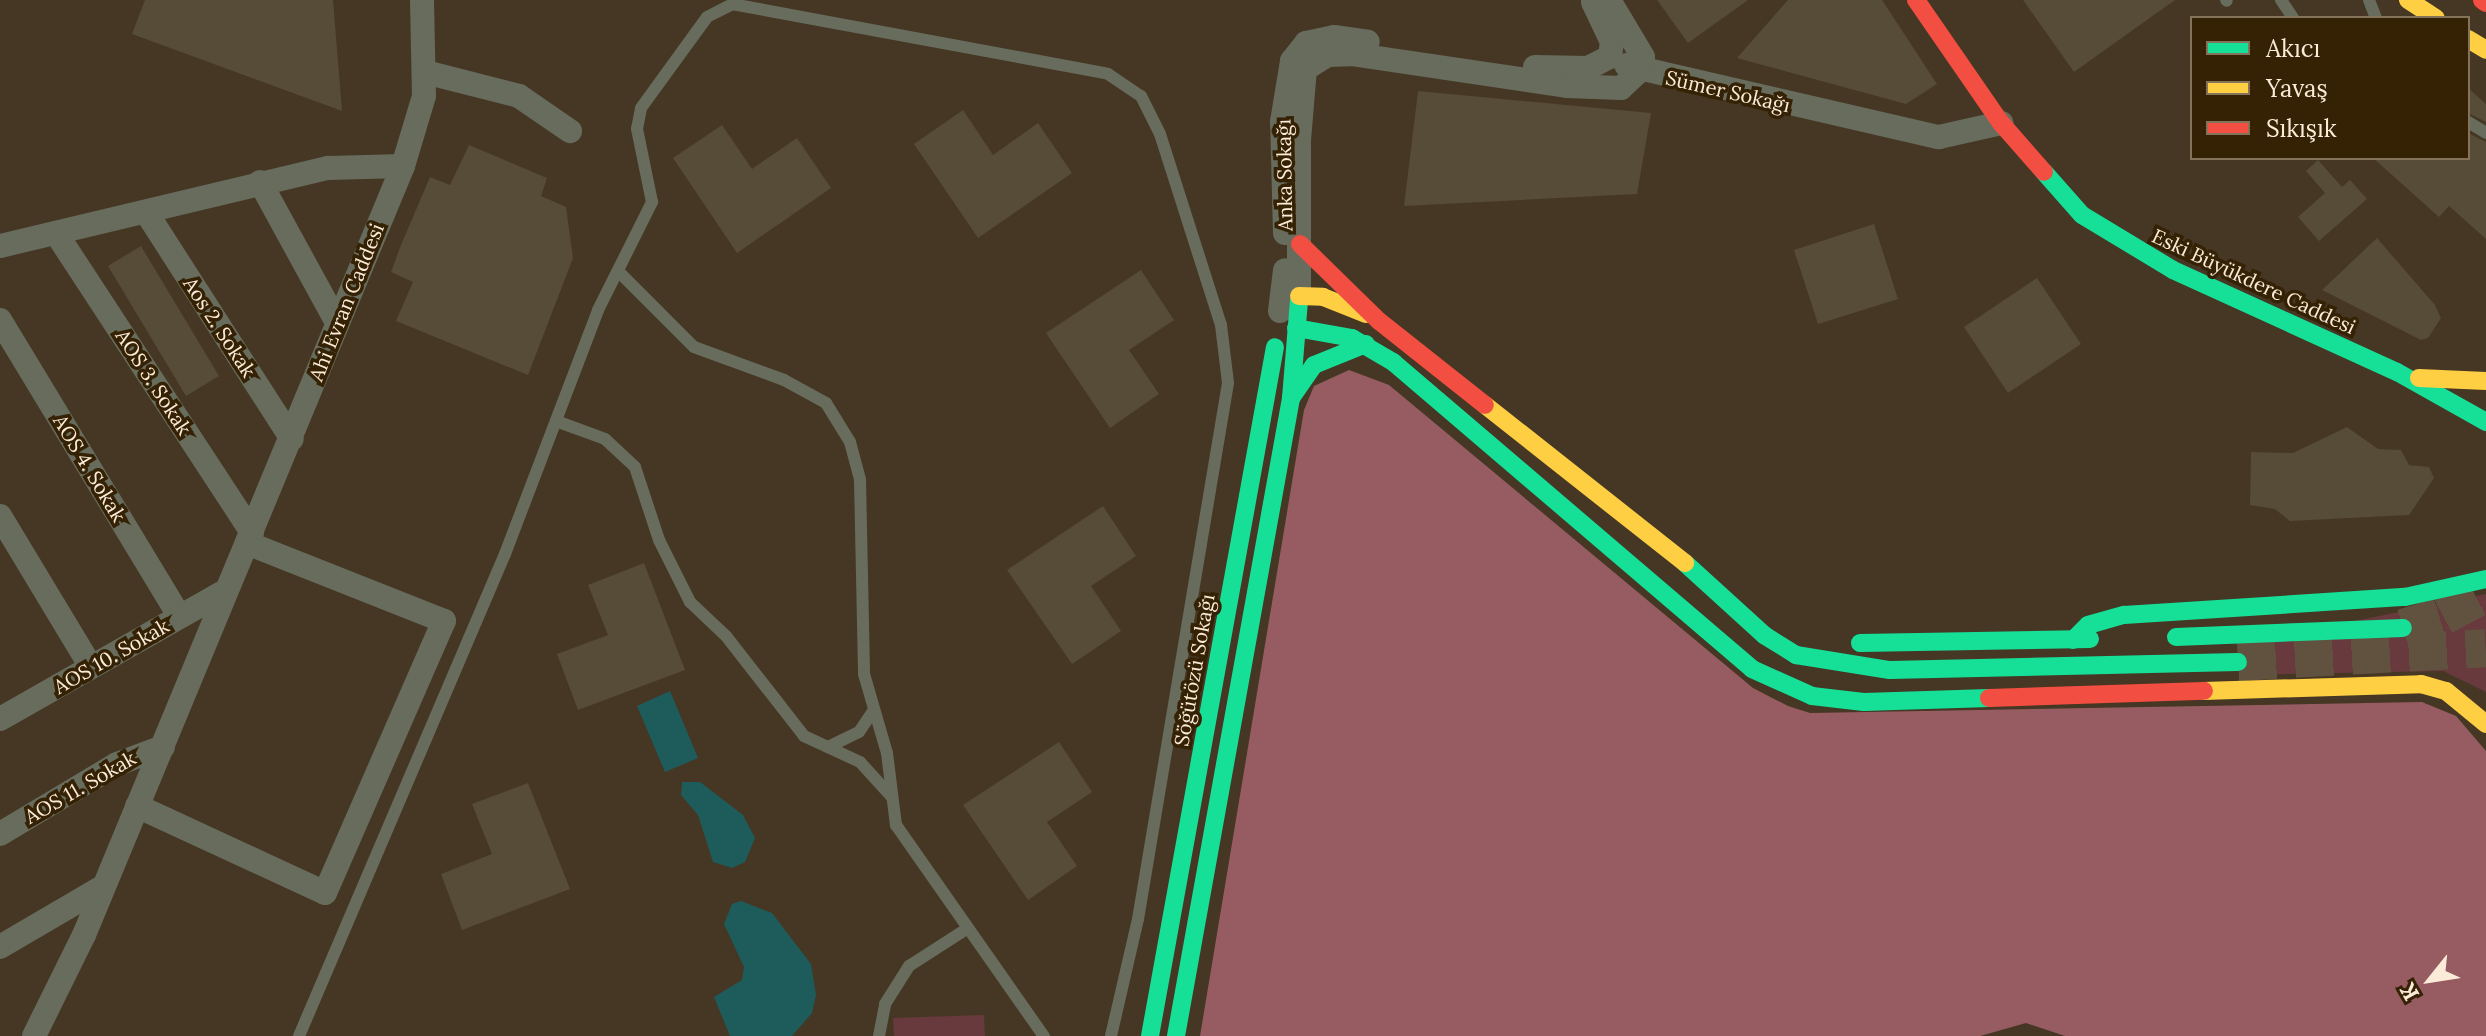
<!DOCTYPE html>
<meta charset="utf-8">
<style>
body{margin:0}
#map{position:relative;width:2486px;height:1036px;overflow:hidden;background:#453724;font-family:Lora,serif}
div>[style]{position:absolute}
.green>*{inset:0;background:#683a3d}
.forest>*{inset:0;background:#965c61}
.water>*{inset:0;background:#1d5c5a}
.building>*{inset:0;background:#564c37}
.primary-tunnel>*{height:38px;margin-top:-19px;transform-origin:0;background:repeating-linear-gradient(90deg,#60523f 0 38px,transparent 0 57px)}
.lane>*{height:12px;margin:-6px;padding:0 6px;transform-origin:6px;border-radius:6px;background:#676c5d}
.street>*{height:24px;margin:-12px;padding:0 12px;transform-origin:12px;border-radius:12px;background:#676c5d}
.fast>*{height:18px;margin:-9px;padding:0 9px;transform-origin:9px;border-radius:9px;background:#16e098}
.slow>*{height:18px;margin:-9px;padding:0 9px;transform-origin:9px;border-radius:9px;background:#ffcf43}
.jam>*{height:18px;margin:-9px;padding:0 9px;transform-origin:9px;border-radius:9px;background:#f24e42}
span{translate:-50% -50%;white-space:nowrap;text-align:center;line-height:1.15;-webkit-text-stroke:7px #352104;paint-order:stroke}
.street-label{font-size:20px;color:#fbebd8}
.legend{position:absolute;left:2190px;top:16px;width:280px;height:144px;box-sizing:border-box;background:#352104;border:2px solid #847259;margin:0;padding:10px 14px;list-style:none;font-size:24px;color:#fbebd8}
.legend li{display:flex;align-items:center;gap:16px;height:40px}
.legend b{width:40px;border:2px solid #847259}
.north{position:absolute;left:2390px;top:940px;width:80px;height:80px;-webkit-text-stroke:6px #352104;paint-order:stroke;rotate:240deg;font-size:22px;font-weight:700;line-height:32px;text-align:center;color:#fbebd8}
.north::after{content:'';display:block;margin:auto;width:28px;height:36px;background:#fbebd8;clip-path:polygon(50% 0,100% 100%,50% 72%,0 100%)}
</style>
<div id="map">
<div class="green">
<i style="clip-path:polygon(2486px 594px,2486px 692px,2443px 671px,2240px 675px,2238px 645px)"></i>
<i style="clip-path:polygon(984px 1015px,985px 1036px,894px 1036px,893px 1018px)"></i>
</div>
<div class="forest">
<i style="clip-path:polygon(1349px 370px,1389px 385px,1753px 688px,1788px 706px,1810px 713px,2422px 702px,2456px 716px,2486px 751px,2486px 1036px,2065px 1036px,2026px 1023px,1980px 1036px,1200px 1036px,1304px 410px,1314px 386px)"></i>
</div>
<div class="water">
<i style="clip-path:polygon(670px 691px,698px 758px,665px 772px,637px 706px)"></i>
<i style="clip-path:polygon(682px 782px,700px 782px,743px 815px,755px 838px,745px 862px,732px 868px,713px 862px,698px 815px,681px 795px)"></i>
<i style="clip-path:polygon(741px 901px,772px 913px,811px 964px,816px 995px,812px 1013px,792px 1036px,730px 1036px,714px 997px,742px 980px,744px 967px,724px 924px,732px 904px)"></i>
</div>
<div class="building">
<i style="clip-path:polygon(145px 0,333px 0,342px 111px,132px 34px)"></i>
<i style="clip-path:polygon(1657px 0,1748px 0,1688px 43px)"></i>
<i style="clip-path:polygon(1788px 0,1882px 0,1937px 84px,1906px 104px,1737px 58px)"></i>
<i style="clip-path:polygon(2023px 0,2175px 0,2074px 72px)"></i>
<i style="clip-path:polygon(2468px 88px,2486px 104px,2486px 122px,2468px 113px)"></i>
<i style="clip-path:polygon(1418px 91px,1651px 113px,1637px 194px,1404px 206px)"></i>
<i style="clip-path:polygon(963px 110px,993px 155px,1038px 123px,1072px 173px,978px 238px,914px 144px)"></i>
<i style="clip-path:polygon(722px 125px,752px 169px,797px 138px,831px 188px,737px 253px,673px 158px)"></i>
<i style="clip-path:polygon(2468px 133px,2486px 142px,2486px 239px,2449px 206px,2439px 217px,2373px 158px,2468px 158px)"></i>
<i style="clip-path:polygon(469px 145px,547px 178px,541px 196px,566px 207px,573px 258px,528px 375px,396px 321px,413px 282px,391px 272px,401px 245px,430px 177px,450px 185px)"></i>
<i style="clip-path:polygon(2318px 160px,2342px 187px,2350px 180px,2367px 199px,2319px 241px,2298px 217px,2325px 193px,2306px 171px)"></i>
<i style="clip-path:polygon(1874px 224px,1898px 299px,1818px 324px,1794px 250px)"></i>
<i style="clip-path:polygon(2377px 238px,2435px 305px,2441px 318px,2428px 338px,2421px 340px,2322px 290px)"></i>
<i style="clip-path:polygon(141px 246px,219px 376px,186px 396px,108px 266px)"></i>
<i style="clip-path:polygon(1141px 270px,1174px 320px,1129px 350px,1159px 394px,1110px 428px,1046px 333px)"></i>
<i style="clip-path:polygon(2037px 278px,2081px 344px,2008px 393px,1964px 327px)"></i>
<i style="clip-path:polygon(2347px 427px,2378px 449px,2401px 450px,2409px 465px,2429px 467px,2434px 478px,2409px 515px,2290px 521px,2275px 509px,2250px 505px,2251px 452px,2293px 453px)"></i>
<i style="clip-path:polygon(1103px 506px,1136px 556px,1091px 586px,1121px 631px,1072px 664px,1007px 570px)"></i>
<i style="clip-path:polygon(644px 563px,685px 670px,578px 710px,557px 654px,608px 635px,588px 585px)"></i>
<i style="clip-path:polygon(1059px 742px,1092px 792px,1047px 822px,1077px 866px,1028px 900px,963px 805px)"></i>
<i style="clip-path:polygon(528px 783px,570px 889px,462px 930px,441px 874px,492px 854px,472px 804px)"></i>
</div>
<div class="primary-tunnel">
<i style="left:2403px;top:628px;width:42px;rotate:-16.7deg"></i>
<i style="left:2443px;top:616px;width:49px;rotate:-28.1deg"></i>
<i style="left:2238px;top:662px;width:248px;rotate:-3.2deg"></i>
</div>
<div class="lane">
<i style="left:2226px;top:0;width:1px;rotate:45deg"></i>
<i style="left:2281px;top:0;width:22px;rotate:56deg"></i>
<i style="left:2369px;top:0;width:19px;rotate:69deg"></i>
<i style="left:2468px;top:122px;width:21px;rotate:31deg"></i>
<i style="left:618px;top:271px;width:107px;rotate:45deg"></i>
<i style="left:694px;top:347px;width:96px;rotate:20.1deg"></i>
<i style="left:784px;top:380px;width:48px;rotate:28.7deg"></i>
<i style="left:826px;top:403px;width:46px;rotate:58.4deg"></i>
<i style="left:850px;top:442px;width:39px;rotate:75deg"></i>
<i style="left:860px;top:480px;width:194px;rotate:88.8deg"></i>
<i style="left:864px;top:674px;width:82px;rotate:73.8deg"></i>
<i style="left:887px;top:753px;width:73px;rotate:82.9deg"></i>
<i style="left:896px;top:825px;width:258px;rotate:55deg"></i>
<i style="left:556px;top:421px;width:52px;rotate:20.2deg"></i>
<i style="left:605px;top:439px;width:41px;rotate:43deg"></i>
<i style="left:635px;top:467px;width:77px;rotate:71.8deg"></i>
<i style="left:659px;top:540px;width:69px;rotate:63.4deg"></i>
<i style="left:690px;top:602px;width:50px;rotate:43.4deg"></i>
<i style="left:726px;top:636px;width:127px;rotate:52deg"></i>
<i style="left:804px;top:736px;width:62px;rotate:24.9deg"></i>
<i style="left:860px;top:762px;width:45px;rotate:47.7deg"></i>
<i style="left:828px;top:747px;width:34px;rotate:-26deg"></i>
<i style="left:859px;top:732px;width:27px;rotate:-56deg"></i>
<i style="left:299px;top:1036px;width:524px;rotate:-66.86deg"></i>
<i style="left:505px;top:554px;width:261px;rotate:-69.1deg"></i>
<i style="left:598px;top:310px;width:121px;rotate:-63.4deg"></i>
<i style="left:652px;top:202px;width:75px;rotate:-101.6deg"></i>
<i style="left:637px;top:129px;width:21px;rotate:-79deg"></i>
<i style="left:641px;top:108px;width:112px;rotate:-54deg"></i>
<i style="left:707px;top:17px;width:28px;rotate:-27deg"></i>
<i style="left:732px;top:4px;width:382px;rotate:10.5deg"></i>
<i style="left:1108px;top:74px;width:40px;rotate:34deg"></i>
<i style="left:1141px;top:96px;width:42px;rotate:63.4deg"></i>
<i style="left:1160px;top:134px;width:201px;rotate:72.3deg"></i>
<i style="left:1221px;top:325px;width:58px;rotate:83.1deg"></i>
<i style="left:1228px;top:383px;width:544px;rotate:99.53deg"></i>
<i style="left:1138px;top:919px;width:120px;rotate:103deg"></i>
<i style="left:879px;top:1036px;width:33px;rotate:-79deg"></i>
<i style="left:885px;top:1004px;width:45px;rotate:-57.7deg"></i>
<i style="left:909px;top:966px;width:67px;rotate:-32.7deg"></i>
</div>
<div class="street">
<i style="left:1593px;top:2px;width:44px;rotate:64.6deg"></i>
<i style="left:1612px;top:42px;width:15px;rotate:98deg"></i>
<i style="left:1626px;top:65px;width:321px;rotate:13deg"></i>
<i style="left:1939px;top:137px;width:64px;rotate:-12.7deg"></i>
<i style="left:1535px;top:67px;width:53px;rotate:1.1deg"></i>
<i style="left:1588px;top:68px;width:25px;rotate:-27deg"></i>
<i style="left:425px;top:72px;width:97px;rotate:14.3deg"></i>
<i style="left:519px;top:96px;width:62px;rotate:34.5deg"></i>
<i style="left:260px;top:182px;width:156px;rotate:61.3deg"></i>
<i style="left:148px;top:215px;width:266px;rotate:57.3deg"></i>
<i style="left:56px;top:233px;width:358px;rotate:56.8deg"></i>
<i style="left:1285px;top:233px;width:111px;rotate:-91.5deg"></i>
<i style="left:1282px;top:122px;width:62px;rotate:-80.7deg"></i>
<i style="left:1292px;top:61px;width:23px;rotate:-52deg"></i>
<i style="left:1306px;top:43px;width:29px;rotate:-12deg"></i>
<i style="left:1334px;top:37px;width:34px;rotate:8deg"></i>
<i style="left:0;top:246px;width:337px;rotate:-13.4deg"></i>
<i style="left:328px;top:168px;width:75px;rotate:-1.5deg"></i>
<i style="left:1299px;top:296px;width:156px;rotate:-90deg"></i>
<i style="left:1299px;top:140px;width:71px;rotate:-85.2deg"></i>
<i style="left:1305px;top:69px;width:26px;rotate:-32deg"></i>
<i style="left:1327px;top:55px;width:24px;rotate:-2deg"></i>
<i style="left:1351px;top:54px;width:218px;rotate:8.4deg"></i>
<i style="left:1567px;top:86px;width:54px;rotate:2.1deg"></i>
<i style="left:1621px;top:88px;width:26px;rotate:-43deg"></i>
<i style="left:1640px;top:70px;width:13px;rotate:-77deg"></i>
<i style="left:1643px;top:57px;width:66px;rotate:-120.8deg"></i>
<i style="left:1280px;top:311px;width:41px;rotate:-83deg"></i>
<i style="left:0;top:320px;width:346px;rotate:58.8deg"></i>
<i style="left:0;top:516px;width:176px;rotate:58.9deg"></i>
<i style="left:0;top:719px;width:255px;rotate:-29.6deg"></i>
<i style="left:137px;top:806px;width:207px;rotate:24.8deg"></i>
<i style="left:325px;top:893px;width:297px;rotate:-66.4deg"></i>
<i style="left:444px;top:621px;width:212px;rotate:-158.4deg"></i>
<i style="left:0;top:834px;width:136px;rotate:-30.9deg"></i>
<i style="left:117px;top:764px;width:49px;rotate:-20.3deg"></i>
<i style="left:0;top:947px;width:115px;rotate:-30.4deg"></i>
<i style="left:34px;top:1036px;width:113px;rotate:-63.7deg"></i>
<i style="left:84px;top:935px;width:833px;rotate:-67.47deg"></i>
<i style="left:403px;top:166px;width:73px;rotate:-73.3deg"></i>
<i style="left:424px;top:96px;width:96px;rotate:-91.2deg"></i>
</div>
<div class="fast">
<i style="left:2044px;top:172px;width:57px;rotate:48.5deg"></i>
<i style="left:2082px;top:215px;width:106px;rotate:31.1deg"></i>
<i style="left:2173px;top:270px;width:246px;rotate:24.5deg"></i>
<i style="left:2397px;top:372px;width:102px;rotate:29.3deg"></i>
<i style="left:1296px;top:328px;width:57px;rotate:10.1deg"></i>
<i style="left:1352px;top:338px;width:48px;rotate:30.3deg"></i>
<i style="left:1393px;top:362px;width:472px;rotate:40.5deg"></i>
<i style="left:1752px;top:669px;width:66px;rotate:24.2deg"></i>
<i style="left:1812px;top:696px;width:52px;rotate:6.6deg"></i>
<i style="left:1864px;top:702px;width:125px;rotate:-1.8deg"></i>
<i style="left:1291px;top:398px;width:40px;rotate:-55.1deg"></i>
<i style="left:1314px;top:365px;width:56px;rotate:-22deg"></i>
<i style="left:1685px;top:563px;width:107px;rotate:42.3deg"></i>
<i style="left:1764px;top:635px;width:38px;rotate:32deg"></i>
<i style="left:1796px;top:655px;width:95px;rotate:9.1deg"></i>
<i style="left:1890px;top:670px;width:348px;rotate:-1.3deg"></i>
<i style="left:2176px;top:637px;width:227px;rotate:-2.3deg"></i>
<i style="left:2073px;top:640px;width:21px;rotate:-45deg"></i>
<i style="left:2088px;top:625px;width:37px;rotate:-16deg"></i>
<i style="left:2124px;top:615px;width:282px;rotate:-3.7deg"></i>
<i style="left:2405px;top:597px;width:83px;rotate:-12.5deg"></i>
<i style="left:1860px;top:643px;width:230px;rotate:-1deg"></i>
<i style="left:1150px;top:1036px;width:700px;rotate:-79.72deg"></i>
<i style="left:1176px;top:1036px;width:648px;rotate:-79.78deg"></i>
<i style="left:1291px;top:398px;width:97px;rotate:-85.3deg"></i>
</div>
<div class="slow">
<i style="left:2408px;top:0;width:33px;rotate:33deg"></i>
<i style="left:2468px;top:39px;width:21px;rotate:31deg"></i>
<i style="left:1299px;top:296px;width:24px;rotate:2deg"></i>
<i style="left:1323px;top:297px;width:46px;rotate:21.6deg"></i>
<i style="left:2419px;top:378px;width:67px;rotate:2.6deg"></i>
<i style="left:1485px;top:405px;width:255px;rotate:38.3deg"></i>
<i style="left:2204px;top:691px;width:217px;rotate:-1.8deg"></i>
<i style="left:2421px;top:684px;width:26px;rotate:16deg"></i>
<i style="left:2446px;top:691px;width:52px;rotate:39.5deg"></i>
</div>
<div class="jam">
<i style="left:1916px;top:0;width:150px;rotate:55.4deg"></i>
<i style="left:2001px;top:123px;width:65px;rotate:48.7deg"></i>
<i style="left:2482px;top:0;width:5px;rotate:37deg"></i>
<i style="left:1300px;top:244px;width:110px;rotate:44.3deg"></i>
<i style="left:1379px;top:321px;width:135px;rotate:38.4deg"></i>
<i style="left:1989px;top:698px;width:215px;rotate:-1.9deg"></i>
</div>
<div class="street-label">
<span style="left:1728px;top:91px;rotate:13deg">Sümer Sokağı</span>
<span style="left:1284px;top:175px;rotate:-91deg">Anka Sokağı</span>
<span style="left:2254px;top:281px;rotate:25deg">Eski Büyükdere Caddesi</span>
<span style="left:346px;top:302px;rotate:-68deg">Ahi Evran Caddesi</span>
<span style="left:220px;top:327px;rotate:57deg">Aos 2. Sokak</span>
<span style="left:154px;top:382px;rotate:57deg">AOS 3. Sokak</span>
<span style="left:90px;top:468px;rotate:59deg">AOS 4. Sokak</span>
<span style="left:111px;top:656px;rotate:-30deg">AOS 10. Sokak</span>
<span style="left:1194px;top:670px;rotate:-80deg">Söğütözü Sokağı</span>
<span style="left:80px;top:787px;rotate:-30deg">AOS 11. Sokak</span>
</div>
<ul class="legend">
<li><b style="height:10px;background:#16e098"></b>Akıcı</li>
<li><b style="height:10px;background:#ffcf43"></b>Yavaş</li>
<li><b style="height:10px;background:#f24e42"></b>Sıkışık</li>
</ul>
<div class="north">K</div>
</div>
